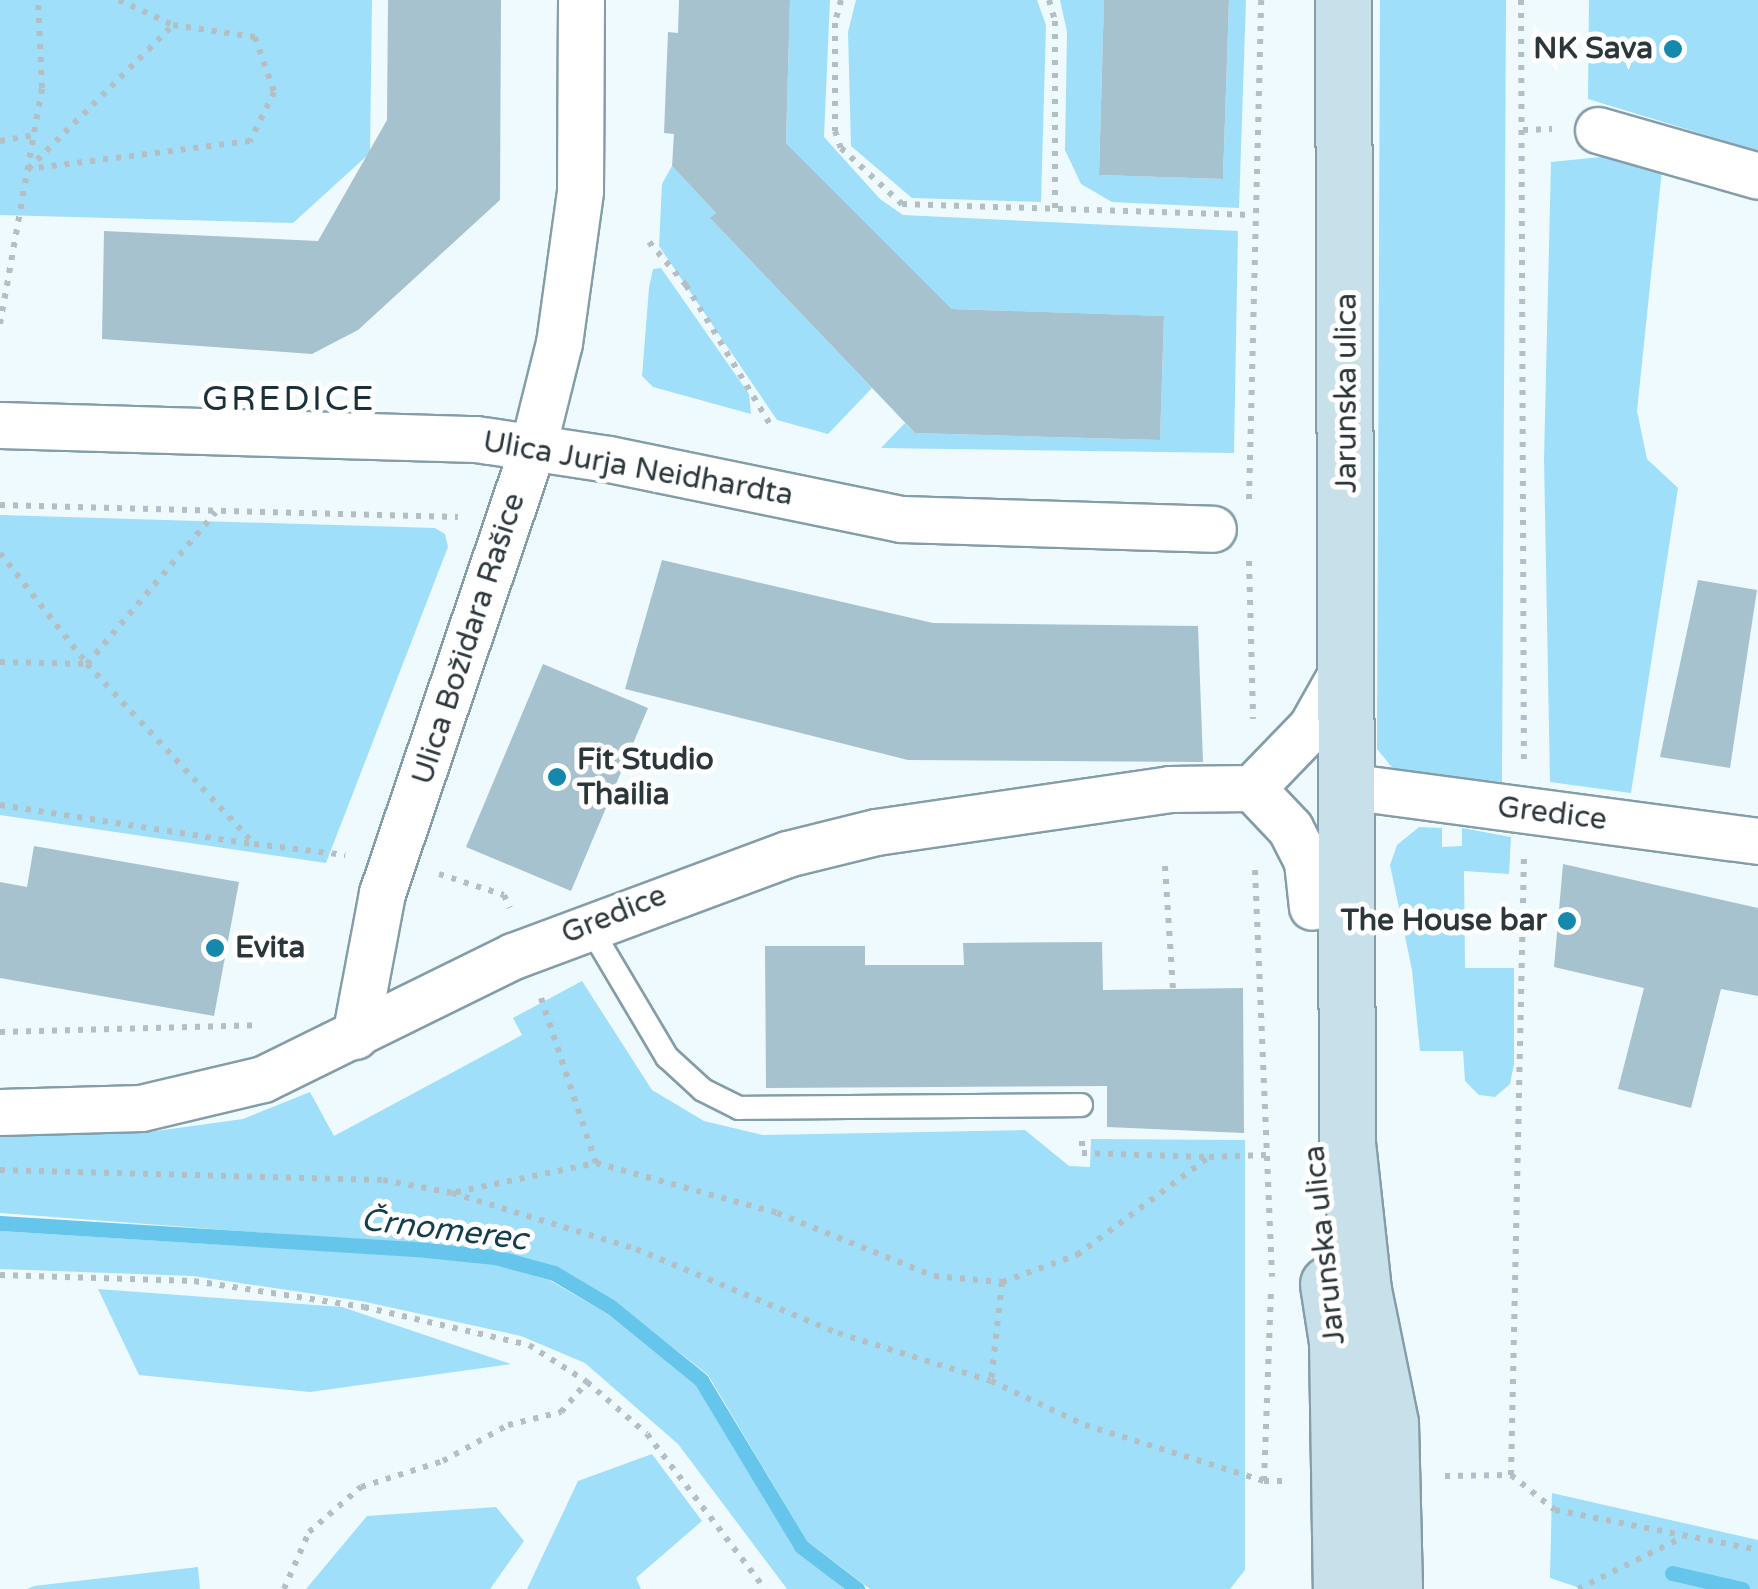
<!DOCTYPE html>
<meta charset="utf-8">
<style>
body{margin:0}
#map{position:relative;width:1758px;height:1589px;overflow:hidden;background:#effaff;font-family:"Varela Round",sans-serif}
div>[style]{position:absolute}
.green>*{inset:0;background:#9fdffa}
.stream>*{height:15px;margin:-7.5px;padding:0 7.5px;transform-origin:7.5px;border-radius:7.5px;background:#66c5ea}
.building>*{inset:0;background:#a6c2ce}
.path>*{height:6px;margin-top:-3px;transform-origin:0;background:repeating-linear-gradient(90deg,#b4bfc4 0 5px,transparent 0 13px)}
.roads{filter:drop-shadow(2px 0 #839da9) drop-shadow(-2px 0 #839da9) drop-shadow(0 2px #839da9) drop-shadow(0 -2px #839da9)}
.lane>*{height:22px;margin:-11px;padding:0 11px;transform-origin:11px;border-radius:11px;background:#fff}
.street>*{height:45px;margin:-22.5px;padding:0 22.5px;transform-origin:22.5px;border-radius:22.5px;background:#fff}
.secondary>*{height:55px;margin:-27.5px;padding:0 27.5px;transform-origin:27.5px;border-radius:27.5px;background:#c8e0e9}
.dots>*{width:28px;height:28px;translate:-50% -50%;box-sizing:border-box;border:5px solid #fff;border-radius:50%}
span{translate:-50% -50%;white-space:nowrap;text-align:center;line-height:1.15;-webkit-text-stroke:10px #fff;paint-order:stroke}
.poi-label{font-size:30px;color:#2c373c;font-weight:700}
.right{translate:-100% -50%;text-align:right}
.left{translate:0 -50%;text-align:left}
.street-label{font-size:30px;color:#2c373c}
.water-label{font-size:32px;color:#133e4d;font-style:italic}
.quarter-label{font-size:35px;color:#1a313b;letter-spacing:2.5px}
</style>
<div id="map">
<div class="green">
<i style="clip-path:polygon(0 0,372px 0,370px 153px,293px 223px,0 215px)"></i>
<i style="clip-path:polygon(790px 0,830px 0,824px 137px,880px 199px,903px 215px,1238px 231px,1234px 453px,881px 448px,905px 423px,915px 433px,1160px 440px,1164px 316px,952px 309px,786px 143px)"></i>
<i style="clip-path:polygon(856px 0,1037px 0,1046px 25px,1041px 202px,912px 198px,851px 146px,848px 32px)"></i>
<i style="clip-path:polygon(1060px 0,1104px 0,1099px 175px,1223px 179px,1229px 0,1246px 0,1239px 208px,1112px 202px,1081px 184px,1065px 150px,1067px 32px)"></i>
<i style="clip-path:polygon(1380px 0,1506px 0,1502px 782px,1395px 771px,1377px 749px)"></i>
<i style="clip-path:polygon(1589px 0,1758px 0,1758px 151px,1588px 99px)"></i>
<i style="clip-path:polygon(1631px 154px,1663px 160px,1637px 411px,1647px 459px,1678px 488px,1631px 793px,1550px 782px,1544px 459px,1551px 162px)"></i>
<i style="clip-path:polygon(672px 166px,716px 213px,711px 219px,872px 388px,828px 434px,777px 420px,659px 246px,662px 184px)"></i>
<i style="clip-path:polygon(661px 268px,749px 394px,751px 414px,653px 387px,642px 376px,649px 288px,653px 269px)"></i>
<i style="clip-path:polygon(0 515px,435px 528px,445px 534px,448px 547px,326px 863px,0 815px)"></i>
<i style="clip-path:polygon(1419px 827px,1442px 828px,1442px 847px,1462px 846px,1462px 828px,1511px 837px,1509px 874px,1464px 871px,1465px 968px,1514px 968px,1514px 1064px,1510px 1084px,1495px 1097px,1479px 1095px,1465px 1081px,1463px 1051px,1420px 1051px,1412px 970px,1390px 865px,1397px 845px)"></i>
<i style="clip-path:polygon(582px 981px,652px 1090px,704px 1121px,763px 1135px,1025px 1130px,1069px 1166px,1090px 1167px,1091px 1139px,1245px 1140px,1245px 1570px,1230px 1589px,870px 1589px,807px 1541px,708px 1375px,614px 1301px,555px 1267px,495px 1250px,0 1213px,0 1135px,149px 1132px,243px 1119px,310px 1092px,334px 1136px,522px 1035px,513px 1018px)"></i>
<i style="clip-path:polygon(0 1231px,424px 1257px,491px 1263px,549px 1280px,606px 1313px,696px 1385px,795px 1549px,844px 1589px,787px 1589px,678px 1444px,585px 1363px,521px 1336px,361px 1301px,193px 1276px,0 1269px)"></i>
<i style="clip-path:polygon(98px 1289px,342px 1307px,511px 1364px,310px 1392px,139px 1375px)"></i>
<i style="clip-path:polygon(652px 1454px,702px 1521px,636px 1578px,641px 1589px,527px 1589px,578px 1481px)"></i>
<i style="clip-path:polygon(1552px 1493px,1758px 1540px,1758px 1589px,1583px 1589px,1550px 1578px)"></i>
<i style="clip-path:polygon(496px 1507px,524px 1541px,490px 1589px,306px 1589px,367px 1516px)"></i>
<i style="clip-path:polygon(198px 1567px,200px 1589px,27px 1589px,34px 1586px)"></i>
</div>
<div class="stream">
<i style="left:0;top:1223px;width:427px;rotate:3.6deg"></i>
<i style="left:426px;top:1250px;width:69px;rotate:5.8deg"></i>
<i style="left:495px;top:1257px;width:61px;rotate:15.2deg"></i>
<i style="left:554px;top:1273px;width:66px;rotate:30.8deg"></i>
<i style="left:611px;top:1307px;width:116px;rotate:39deg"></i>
<i style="left:701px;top:1380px;width:194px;rotate:58.9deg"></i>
<i style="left:801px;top:1546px;width:71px;rotate:37.5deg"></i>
<i style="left:1672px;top:1573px;width:72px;rotate:12.9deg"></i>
</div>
<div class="building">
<i style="clip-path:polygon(388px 0,501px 0,500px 200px,358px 330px,312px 354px,102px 339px,104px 231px,318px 241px,387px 120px)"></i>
<i style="clip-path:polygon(679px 0,790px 0,786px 143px,952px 309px,1164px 316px,1160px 440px,915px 433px,710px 218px,716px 213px,672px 166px,674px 134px,664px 133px,668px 32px,678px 33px)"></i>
<i style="clip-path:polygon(1104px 0,1229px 0,1223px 179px,1099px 175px)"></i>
<i style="clip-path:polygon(662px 560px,933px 623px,1198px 626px,1203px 762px,908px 760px,625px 689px)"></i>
<i style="clip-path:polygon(1698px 580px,1757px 590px,1730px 768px,1660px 757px)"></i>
<i style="clip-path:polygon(543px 664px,648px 708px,571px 891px,466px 847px)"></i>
<i style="clip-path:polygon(34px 846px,239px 882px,214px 1016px,0 978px,0 882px,27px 887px)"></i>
<i style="clip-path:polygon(1563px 864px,1758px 908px,1758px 996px,1721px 989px,1691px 1108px,1618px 1089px,1644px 988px,1554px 967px)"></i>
<i style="clip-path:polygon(1102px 942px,1103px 990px,1243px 988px,1244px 1133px,1107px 1127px,1107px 1086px,766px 1088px,765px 946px,865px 946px,865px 965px,964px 965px,963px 943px)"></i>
</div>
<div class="path">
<i style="left:119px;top:0;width:60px;rotate:24.8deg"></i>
<i style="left:173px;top:25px;width:83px;rotate:8.3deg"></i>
<i style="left:255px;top:37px;width:58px;rotate:70.9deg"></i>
<i style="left:274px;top:92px;width:55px;rotate:116.1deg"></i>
<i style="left:250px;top:141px;width:224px;rotate:172.8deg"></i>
<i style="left:28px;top:169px;width:204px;rotate:-44.8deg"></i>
<i style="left:841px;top:0;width:24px;rotate:105deg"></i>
<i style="left:835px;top:23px;width:108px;rotate:90deg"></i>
<i style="left:835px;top:131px;width:18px;rotate:71deg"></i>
<i style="left:841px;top:148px;width:83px;rotate:42.6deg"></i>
<i style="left:902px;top:204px;width:351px;rotate:1.8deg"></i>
<i style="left:1049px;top:0;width:22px;rotate:74deg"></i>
<i style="left:1055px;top:21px;width:189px;rotate:90deg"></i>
<i style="left:1521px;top:0;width:765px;rotate:89.78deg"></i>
<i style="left:1523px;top:130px;width:29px;rotate:-2deg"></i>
<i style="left:0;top:141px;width:34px;rotate:-10deg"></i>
<i style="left:649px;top:242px;width:57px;rotate:49.3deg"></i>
<i style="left:686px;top:285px;width:168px;rotate:58.9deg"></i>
<i style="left:0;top:324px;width:240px;rotate:-79.9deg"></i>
<i style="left:42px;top:88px;width:88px;rotate:-92.6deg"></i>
<i style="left:1249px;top:499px;width:499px;rotate:-88.6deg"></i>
<i style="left:0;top:505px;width:458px;rotate:1.5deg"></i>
<i style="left:0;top:553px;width:141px;rotate:51.9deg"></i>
<i style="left:87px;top:664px;width:246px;rotate:47.1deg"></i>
<i style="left:254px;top:844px;width:92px;rotate:6.9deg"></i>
<i style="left:1249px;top:561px;width:158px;rotate:88.5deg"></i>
<i style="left:0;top:662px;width:87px;rotate:1.3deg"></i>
<i style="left:87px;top:664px;width:199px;rotate:-49.7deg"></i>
<i style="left:0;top:805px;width:256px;rotate:8.8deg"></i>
<i style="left:1165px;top:866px;width:123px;rotate:86.3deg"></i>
<i style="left:1255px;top:870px;width:407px;rotate:87.6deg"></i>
<i style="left:439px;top:874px;width:68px;rotate:17.9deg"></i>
<i style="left:504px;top:895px;width:14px;rotate:65deg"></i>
<i style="left:541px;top:998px;width:174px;rotate:71.6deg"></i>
<i style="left:0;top:1032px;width:259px;rotate:-1.5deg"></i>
<i style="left:1082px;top:1141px;width:12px;rotate:90deg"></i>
<i style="left:1082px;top:1153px;width:125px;rotate:1.8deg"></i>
<i style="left:0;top:1170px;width:383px;rotate:1.5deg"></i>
<i style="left:383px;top:1180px;width:70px;rotate:10.7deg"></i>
<i style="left:452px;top:1193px;width:192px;rotate:16.9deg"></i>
<i style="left:636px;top:1249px;width:219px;rotate:22.6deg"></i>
<i style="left:838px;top:1333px;width:160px;rotate:17.4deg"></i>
<i style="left:991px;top:1381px;width:104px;rotate:25.1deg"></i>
<i style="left:1085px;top:1425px;width:188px;rotate:17.4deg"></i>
<i style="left:1264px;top:1481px;width:22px"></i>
<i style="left:456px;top:1192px;width:143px;rotate:-11.7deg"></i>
<i style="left:596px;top:1163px;width:188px;rotate:15.4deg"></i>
<i style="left:777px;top:1213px;width:169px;rotate:21.9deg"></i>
<i style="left:934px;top:1276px;width:68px;rotate:5deg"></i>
<i style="left:1002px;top:1282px;width:100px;rotate:96.3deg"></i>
<i style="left:0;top:1275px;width:194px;rotate:1.8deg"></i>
<i style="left:194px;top:1281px;width:172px;rotate:8.7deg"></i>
<i style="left:364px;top:1307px;width:169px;rotate:13deg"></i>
<i style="left:529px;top:1345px;width:69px;rotate:32.5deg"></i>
<i style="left:587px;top:1382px;width:79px;rotate:40.9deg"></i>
<i style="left:647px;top:1434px;width:195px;rotate:52.7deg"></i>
<i style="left:1002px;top:1282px;width:80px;rotate:-19.8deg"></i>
<i style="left:1077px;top:1255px;width:164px;rotate:-36.6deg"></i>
<i style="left:1209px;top:1157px;width:57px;rotate:-2deg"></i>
<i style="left:1511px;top:1475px;width:619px;rotate:-88.8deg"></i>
<i style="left:1445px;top:1476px;width:66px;rotate:-0.9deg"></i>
<i style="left:1511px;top:1475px;width:56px;rotate:38.5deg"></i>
<i style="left:1555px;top:1510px;width:207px;rotate:11.1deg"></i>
<i style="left:1264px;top:1481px;width:192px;rotate:-87.9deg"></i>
<i style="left:284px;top:1589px;width:62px;rotate:-66.3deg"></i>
<i style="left:309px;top:1532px;width:69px;rotate:-40.9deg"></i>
<i style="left:361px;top:1487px;width:86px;rotate:-17.6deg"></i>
<i style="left:443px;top:1461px;width:74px;rotate:-29deg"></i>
<i style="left:508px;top:1425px;width:55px;rotate:-13.8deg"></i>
<i style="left:561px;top:1412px;width:40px;rotate:-49deg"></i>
<i style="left:1578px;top:1589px;width:117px;rotate:-26.3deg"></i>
</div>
<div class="roads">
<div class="lane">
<i style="left:588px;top:924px;width:155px;rotate:59.3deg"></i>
<i style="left:667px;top:1057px;width:49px;rotate:42.5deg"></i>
<i style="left:703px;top:1090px;width:40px;rotate:26.6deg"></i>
<i style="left:739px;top:1108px;width:342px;rotate:-0.5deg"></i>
</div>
<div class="street">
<i style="left:1598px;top:130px;width:166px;rotate:16deg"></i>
<i style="left:0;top:425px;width:476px;rotate:1.7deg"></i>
<i style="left:476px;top:439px;width:134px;rotate:8.6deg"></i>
<i style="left:609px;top:459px;width:298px;rotate:11.6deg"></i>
<i style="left:901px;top:519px;width:312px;rotate:1.8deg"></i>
<i style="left:1346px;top:786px;width:416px;rotate:7.6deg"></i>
<i style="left:1252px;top:788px;width:55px;rotate:46.5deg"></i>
<i style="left:1290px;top:828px;width:38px;rotate:63deg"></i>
<i style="left:1307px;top:862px;width:45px;rotate:83.7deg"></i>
<i style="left:355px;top:1036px;width:146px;rotate:-79.3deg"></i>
<i style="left:382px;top:893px;width:471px;rotate:-71.3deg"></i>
<i style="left:533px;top:447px;width:107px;rotate:-76deg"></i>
<i style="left:559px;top:343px;width:153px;rotate:-82.1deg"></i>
<i style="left:580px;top:191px;width:191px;rotate:-89.7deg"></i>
<i style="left:0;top:1112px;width:141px;rotate:-1.6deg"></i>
<i style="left:141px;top:1108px;width:125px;rotate:-13.4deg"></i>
<i style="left:263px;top:1079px;width:279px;rotate:-26.2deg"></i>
<i style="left:513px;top:956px;width:292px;rotate:-20.4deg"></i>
<i style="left:787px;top:854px;width:92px;rotate:-13.9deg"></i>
<i style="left:876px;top:832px;width:296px;rotate:-8.3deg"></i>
<i style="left:1169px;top:789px;width:83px;rotate:-0.7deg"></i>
<i style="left:1252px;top:788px;width:85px;rotate:-46deg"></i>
<i style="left:1311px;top:727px;width:73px;rotate:-60.6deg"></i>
</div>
<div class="secondary">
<i style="left:1343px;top:0;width:1143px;rotate:89.8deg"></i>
<i style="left:1347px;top:1143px;width:148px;rotate:83.8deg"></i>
<i style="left:1363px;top:1290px;width:136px;rotate:78.5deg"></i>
<i style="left:1390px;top:1423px;width:166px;rotate:88.6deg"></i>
<i style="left:1328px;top:1284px;width:59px;rotate:81.2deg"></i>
<i style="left:1337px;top:1342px;width:247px;rotate:89.1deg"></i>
</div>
</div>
<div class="dots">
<i style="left:1673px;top:49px;background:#1488ad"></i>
<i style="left:557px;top:777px;background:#1488ad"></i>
<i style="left:1567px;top:921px;background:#1488ad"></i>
<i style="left:215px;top:948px;background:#1488ad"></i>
</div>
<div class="poi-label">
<span class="right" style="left:1653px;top:49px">NK Sava</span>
<span class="left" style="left:577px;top:777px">Fit Studio<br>Thailia</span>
<span class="right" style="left:1547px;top:921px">The House bar</span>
<span class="left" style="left:235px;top:948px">Evita</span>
</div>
<div class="street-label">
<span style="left:1347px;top:393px;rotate:-90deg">Jarunska ulica</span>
<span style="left:638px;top:469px;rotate:10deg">Ulica Jurja Neidhardta</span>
<span style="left:469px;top:639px;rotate:-72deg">Ulica Božidara Rašice</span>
<span style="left:1552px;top:814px;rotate:7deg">Gredice</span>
<span style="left:614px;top:915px;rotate:-22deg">Gredice</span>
<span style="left:1325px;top:1245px;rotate:-96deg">Jarunska ulica</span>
</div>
<div class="water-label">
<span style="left:444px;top:1230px;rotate:7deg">Črnomerec</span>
</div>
<div class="quarter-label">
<span style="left:289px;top:399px">GREDICE</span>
</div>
</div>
